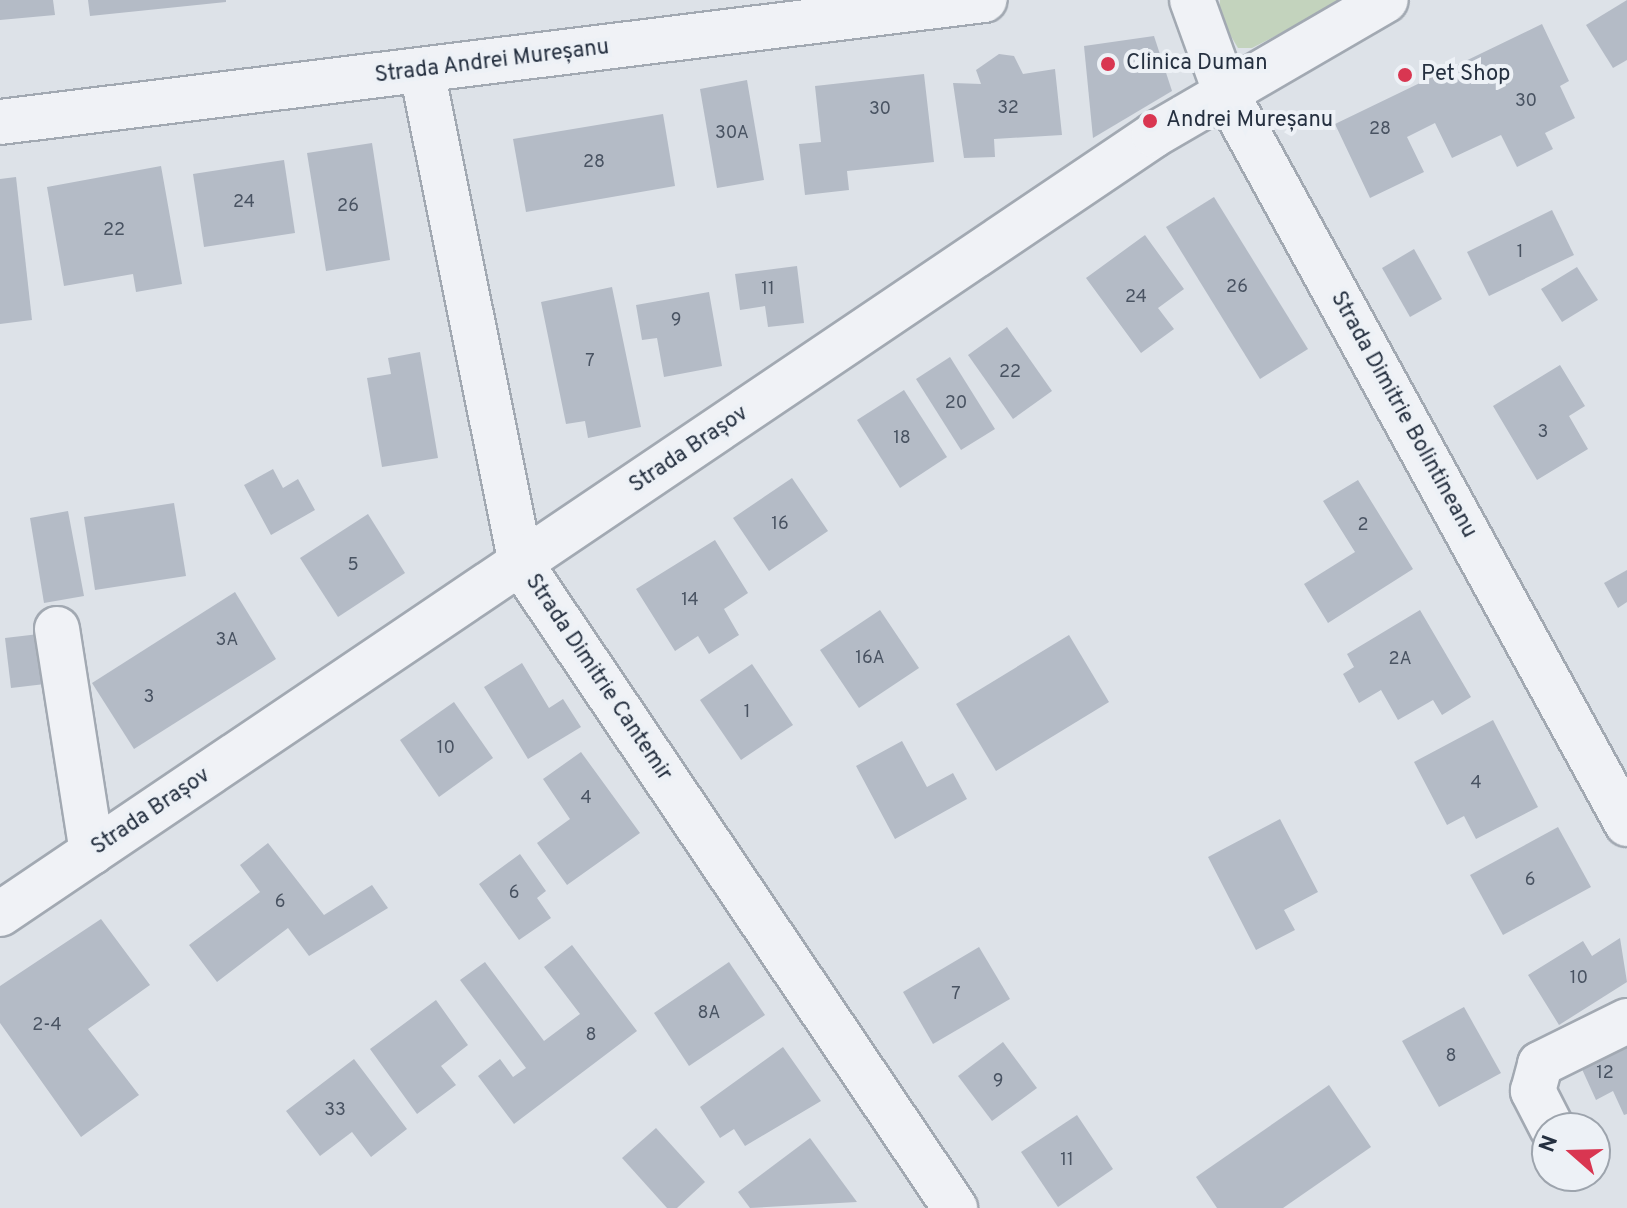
<!DOCTYPE html>
<meta charset="utf-8">
<style>
body{margin:0}
#map{position:relative;width:1627px;height:1208px;overflow:hidden;background:#dde2e8;font-family:Overpass,sans-serif}
div>[style]{position:absolute}
.green>*{inset:0;background:#c3d3bd}
.building>*{inset:0;background:#b4bbc6}
.roads{filter:drop-shadow(2px 0 #a2a9b2) drop-shadow(-2px 0 #a2a9b2) drop-shadow(0 2px #a2a9b2) drop-shadow(0 -2px #a2a9b2)}
.minor>*{height:44px;margin:-22px;padding:0 22px;transform-origin:22px;border-radius:22px;background:#f0f2f6}
.dots>*{width:22px;height:22px;translate:-50% -50%;box-sizing:border-box;border:4px solid #edf1f6;border-radius:50%}
span{translate:-50% -50%;white-space:nowrap;text-align:center;line-height:1.15;-webkit-text-stroke:8px #edf1f6;paint-order:stroke}
.number-label{font-size:18px;color:#495362}
.number-label span{-webkit-text-stroke-width:0}
.street-label{font-size:22px;color:#253040}
.poi-label{font-size:22px;color:#253040}
.left{translate:0 -50%;text-align:left}
.north{position:absolute;left:1531px;top:1112px;width:80px;height:80px;box-sizing:border-box;background:#edf1f6;border:2px solid #9da4ad;border-radius:50%;rotate:290deg;font-size:22px;font-weight:700;line-height:32px;text-align:center;color:#253040}
.north::after{content:'';display:block;margin:auto;width:28px;height:36px;background:#d93651;clip-path:polygon(50% 0,100% 100%,50% 72%,0 100%)}
</style>
<div id="map">
<div class="green">
<i style="clip-path:polygon(1220px 0,1345px 0,1252px 48px,1238px 48px,1219px 16px)"></i>
</div>
<div class="building">
<i style="clip-path:polygon(0 0,53px 0,55px 15px,0 20px)"></i>
<i style="clip-path:polygon(88px 0,226px 0,226px 2px,90px 16px)"></i>
<i style="clip-path:polygon(1627px 0,1627px 60px,1613px 68px,1586px 25px)"></i>
<i style="clip-path:polygon(1542px 24px,1569px 81px,1560px 86px,1575px 118px,1545px 133px,1553px 149px,1517px 167px,1501px 135px,1452px 158px,1435px 123px,1407px 137px,1424px 172px,1370px 198px,1335px 124px)"></i>
<i style="clip-path:polygon(1154px 36px,1172px 91px,1093px 138px,1084px 46px)"></i>
<i style="clip-path:polygon(999px 54px,1014px 56px,1023px 74px,1055px 69px,1062px 135px,994px 139px,995px 157px,964px 158px,953px 83px,981px 84px,976px 70px)"></i>
<i style="clip-path:polygon(924px 74px,934px 162px,847px 171px,849px 190px,805px 195px,799px 144px,821px 142px,815px 86px)"></i>
<i style="clip-path:polygon(747px 80px,764px 180px,717px 188px,700px 89px)"></i>
<i style="clip-path:polygon(663px 114px,675px 186px,526px 212px,513px 139px)"></i>
<i style="clip-path:polygon(372px 143px,390px 260px,326px 271px,307px 153px)"></i>
<i style="clip-path:polygon(284px 160px,295px 233px,204px 247px,193px 174px)"></i>
<i style="clip-path:polygon(161px 166px,182px 284px,136px 292px,133px 274px,64px 286px,47px 187px)"></i>
<i style="clip-path:polygon(16px 177px,32px 320px,0 324px,0 179px)"></i>
<i style="clip-path:polygon(1214px 197px,1308px 349px,1260px 379px,1166px 227px)"></i>
<i style="clip-path:polygon(1552px 210px,1574px 255px,1489px 296px,1467px 252px)"></i>
<i style="clip-path:polygon(1145px 235px,1184px 289px,1158px 308px,1174px 329px,1141px 353px,1086px 278px)"></i>
<i style="clip-path:polygon(1414px 249px,1442px 299px,1410px 317px,1382px 268px)"></i>
<i style="clip-path:polygon(797px 266px,804px 323px,768px 327px,765px 306px,740px 310px,735px 274px)"></i>
<i style="clip-path:polygon(1577px 267px,1598px 300px,1562px 322px,1541px 289px)"></i>
<i style="clip-path:polygon(612px 287px,641px 427px,588px 438px,585px 421px,566px 424px,541px 302px)"></i>
<i style="clip-path:polygon(709px 292px,722px 366px,664px 377px,657px 338px,642px 340px,636px 305px)"></i>
<i style="clip-path:polygon(1007px 327px,1052px 391px,1013px 419px,968px 355px)"></i>
<i style="clip-path:polygon(420px 352px,438px 458px,382px 467px,367px 378px,391px 374px,388px 358px)"></i>
<i style="clip-path:polygon(950px 357px,995px 429px,961px 450px,916px 379px)"></i>
<i style="clip-path:polygon(1560px 365px,1585px 406px,1569px 416px,1588px 449px,1537px 480px,1493px 406px)"></i>
<i style="clip-path:polygon(904px 390px,947px 457px,900px 488px,857px 420px)"></i>
<i style="clip-path:polygon(273px 469px,283px 488px,298px 479px,315px 510px,271px 535px,244px 485px)"></i>
<i style="clip-path:polygon(792px 478px,828px 531px,769px 571px,733px 518px)"></i>
<i style="clip-path:polygon(1358px 480px,1413px 569px,1328px 623px,1304px 584px,1355px 552px,1323px 501px)"></i>
<i style="clip-path:polygon(174px 503px,186px 576px,95px 590px,84px 517px)"></i>
<i style="clip-path:polygon(68px 511px,84px 596px,44px 603px,30px 518px)"></i>
<i style="clip-path:polygon(368px 514px,405px 573px,338px 617px,300px 558px)"></i>
<i style="clip-path:polygon(715px 540px,748px 593px,724px 609px,739px 635px,709px 654px,698px 636px,675px 651px,636px 589px)"></i>
<i style="clip-path:polygon(1627px 570px,1627px 602px,1618px 608px,1604px 583px)"></i>
<i style="clip-path:polygon(235px 592px,276px 659px,134px 749px,92px 683px)"></i>
<i style="clip-path:polygon(880px 610px,919px 668px,859px 708px,820px 650px)"></i>
<i style="clip-path:polygon(1420px 610px,1471px 697px,1442px 715px,1433px 700px,1398px 720px,1381px 690px,1359px 703px,1343px 674px,1354px 667px,1347px 654px)"></i>
<i style="clip-path:polygon(39px 634px,45px 684px,11px 688px,5px 638px)"></i>
<i style="clip-path:polygon(1069px 635px,1109px 702px,996px 771px,956px 704px)"></i>
<i style="clip-path:polygon(522px 663px,549px 708px,563px 699px,581px 727px,528px 759px,484px 687px)"></i>
<i style="clip-path:polygon(752px 664px,793px 725px,741px 760px,700px 700px)"></i>
<i style="clip-path:polygon(454px 702px,493px 758px,439px 797px,400px 740px)"></i>
<i style="clip-path:polygon(1493px 720px,1538px 807px,1476px 839px,1464px 816px,1447px 825px,1414px 762px)"></i>
<i style="clip-path:polygon(902px 741px,927px 787px,953px 773px,967px 799px,895px 839px,856px 766px)"></i>
<i style="clip-path:polygon(581px 752px,640px 833px,567px 885px,537px 843px,570px 819px,543px 779px)"></i>
<i style="clip-path:polygon(1280px 819px,1318px 892px,1284px 910px,1295px 930px,1256px 950px,1208px 857px)"></i>
<i style="clip-path:polygon(1558px 827px,1591px 887px,1503px 935px,1470px 875px)"></i>
<i style="clip-path:polygon(268px 843px,324px 915px,372px 885px,388px 908px,309px 956px,288px 928px,217px 982px,189px 945px,260px 892px,240px 865px)"></i>
<i style="clip-path:polygon(520px 854px,546px 891px,537px 898px,551px 918px,519px 940px,479px 884px)"></i>
<i style="clip-path:polygon(101px 919px,150px 985px,88px 1029px,139px 1095px,81px 1137px,0 1023px,0 986px)"></i>
<i style="clip-path:polygon(1620px 938px,1627px 982px,1559px 1025px,1528px 975px,1583px 941px,1592px 956px)"></i>
<i style="clip-path:polygon(572px 945px,637px 1031px,514px 1124px,478px 1076px,500px 1059px,513px 1077px,526px 1068px,460px 980px,485px 962px,544px 1041px,580px 1014px,544px 967px)"></i>
<i style="clip-path:polygon(979px 947px,1010px 999px,933px 1044px,903px 992px)"></i>
<i style="clip-path:polygon(729px 962px,765px 1015px,689px 1066px,654px 1013px)"></i>
<i style="clip-path:polygon(436px 1000px,468px 1045px,441px 1066px,456px 1085px,417px 1114px,370px 1049px)"></i>
<i style="clip-path:polygon(1464px 1007px,1501px 1073px,1439px 1107px,1402px 1041px)"></i>
<i style="clip-path:polygon(1627px 1032px,1627px 1114px,1624px 1115px,1613px 1091px,1596px 1100px,1576px 1056px)"></i>
<i style="clip-path:polygon(1003px 1042px,1037px 1088px,992px 1121px,958px 1076px)"></i>
<i style="clip-path:polygon(783px 1047px,821px 1101px,745px 1146px,734px 1129px,720px 1138px,700px 1107px)"></i>
<i style="clip-path:polygon(354px 1059px,407px 1129px,371px 1157px,352px 1132px,320px 1156px,286px 1111px)"></i>
<i style="clip-path:polygon(1329px 1085px,1371px 1147px,1283px 1208px,1217px 1208px,1196px 1177px)"></i>
<i style="clip-path:polygon(1077px 1115px,1113px 1169px,1058px 1207px,1021px 1152px)"></i>
<i style="clip-path:polygon(656px 1128px,705px 1182px,677px 1208px,667px 1208px,622px 1158px)"></i>
<i style="clip-path:polygon(810px 1138px,857px 1202px,750px 1208px,738px 1192px)"></i>
</div>
<div class="roads">
<div class="minor">
<i style="left:1192px;top:0;width:97px;rotate:70.1deg"></i>
<i style="left:1225px;top:91px;width:836px;rotate:61.26deg"></i>
<i style="left:422px;top:71px;width:503px;rotate:78.65deg"></i>
<i style="left:521px;top:564px;width:777px;rotate:56.02deg"></i>
<i style="left:0;top:122px;width:992px;rotate:-7.07deg"></i>
<i style="left:57px;top:629px;width:226px;rotate:81.1deg"></i>
<i style="left:0;top:914px;width:1392px;rotate:-34.02deg"></i>
<i style="left:1154px;top:135px;width:268px;rotate:-30.2deg"></i>
<i style="left:1552px;top:1128px;width:42px;rotate:-117.2deg"></i>
<i style="left:1533px;top:1091px;width:28px;rotate:-75deg"></i>
<i style="left:1540px;top:1064px;width:97px;rotate:-26.3deg"></i>
</div>
</div>
<div class="dots">
<i style="left:1108px;top:64px;background:#d93651"></i>
<i style="left:1405px;top:75px;background:#d93651"></i>
<i style="left:1150px;top:121px;background:#d93651"></i>
</div>
<div class="number-label">
<span style="left:1526px;top:102px">30</span>
<span style="left:1008px;top:109px">32</span>
<span style="left:880px;top:110px">30</span>
<span style="left:1380px;top:130px">28</span>
<span style="left:732px;top:134px">30A</span>
<span style="left:594px;top:163px">28</span>
<span style="left:244px;top:203px">24</span>
<span style="left:348px;top:207px">26</span>
<span style="left:114px;top:231px">22</span>
<span style="left:1520px;top:253px">1</span>
<span style="left:1237px;top:288px">26</span>
<span style="left:768px;top:290px">11</span>
<span style="left:1136px;top:298px">24</span>
<span style="left:676px;top:321px">9</span>
<span style="left:590px;top:362px">7</span>
<span style="left:1010px;top:373px">22</span>
<span style="left:956px;top:404px">20</span>
<span style="left:1543px;top:433px">3</span>
<span style="left:902px;top:439px">18</span>
<span style="left:780px;top:525px">16</span>
<span style="left:1363px;top:526px">2</span>
<span style="left:353px;top:566px">5</span>
<span style="left:690px;top:601px">14</span>
<span style="left:227px;top:641px">3A</span>
<span style="left:870px;top:659px">16A</span>
<span style="left:1400px;top:660px">2A</span>
<span style="left:149px;top:698px">3</span>
<span style="left:747px;top:713px">1</span>
<span style="left:446px;top:749px">10</span>
<span style="left:1476px;top:784px">4</span>
<span style="left:586px;top:799px">4</span>
<span style="left:1530px;top:881px">6</span>
<span style="left:514px;top:894px">6</span>
<span style="left:280px;top:903px">6</span>
<span style="left:1579px;top:979px">10</span>
<span style="left:956px;top:995px">7</span>
<span style="left:709px;top:1014px">8A</span>
<span style="left:47px;top:1026px">2-4</span>
<span style="left:591px;top:1036px">8</span>
<span style="left:1451px;top:1057px">8</span>
<span style="left:1605px;top:1074px">12</span>
<span style="left:998px;top:1082px">9</span>
<span style="left:335px;top:1111px">33</span>
<span style="left:1067px;top:1161px">11</span>
</div>
<div class="street-label">
<span style="left:492px;top:62px;rotate:-7deg">Strada Andrei Mureșanu</span>
<span style="left:1403px;top:415px;rotate:61deg">Strada Dimitrie Bolintineanu</span>
<span style="left:689px;top:450px;rotate:-34deg">Strada Brașov</span>
<span style="left:598px;top:678px;rotate:56deg">Strada Dimitrie Cantemir</span>
<span style="left:151px;top:812px;rotate:-34deg">Strada Brașov</span>
</div>
<div class="poi-label">
<span class="left" style="left:1126px;top:64px">Clinica Duman</span>
<span class="left" style="left:1421px;top:75px">Pet Shop</span>
<span class="left" style="left:1166px;top:121px">Andrei Mureșanu</span>
</div>
<div class="north">N</div>
</div>
